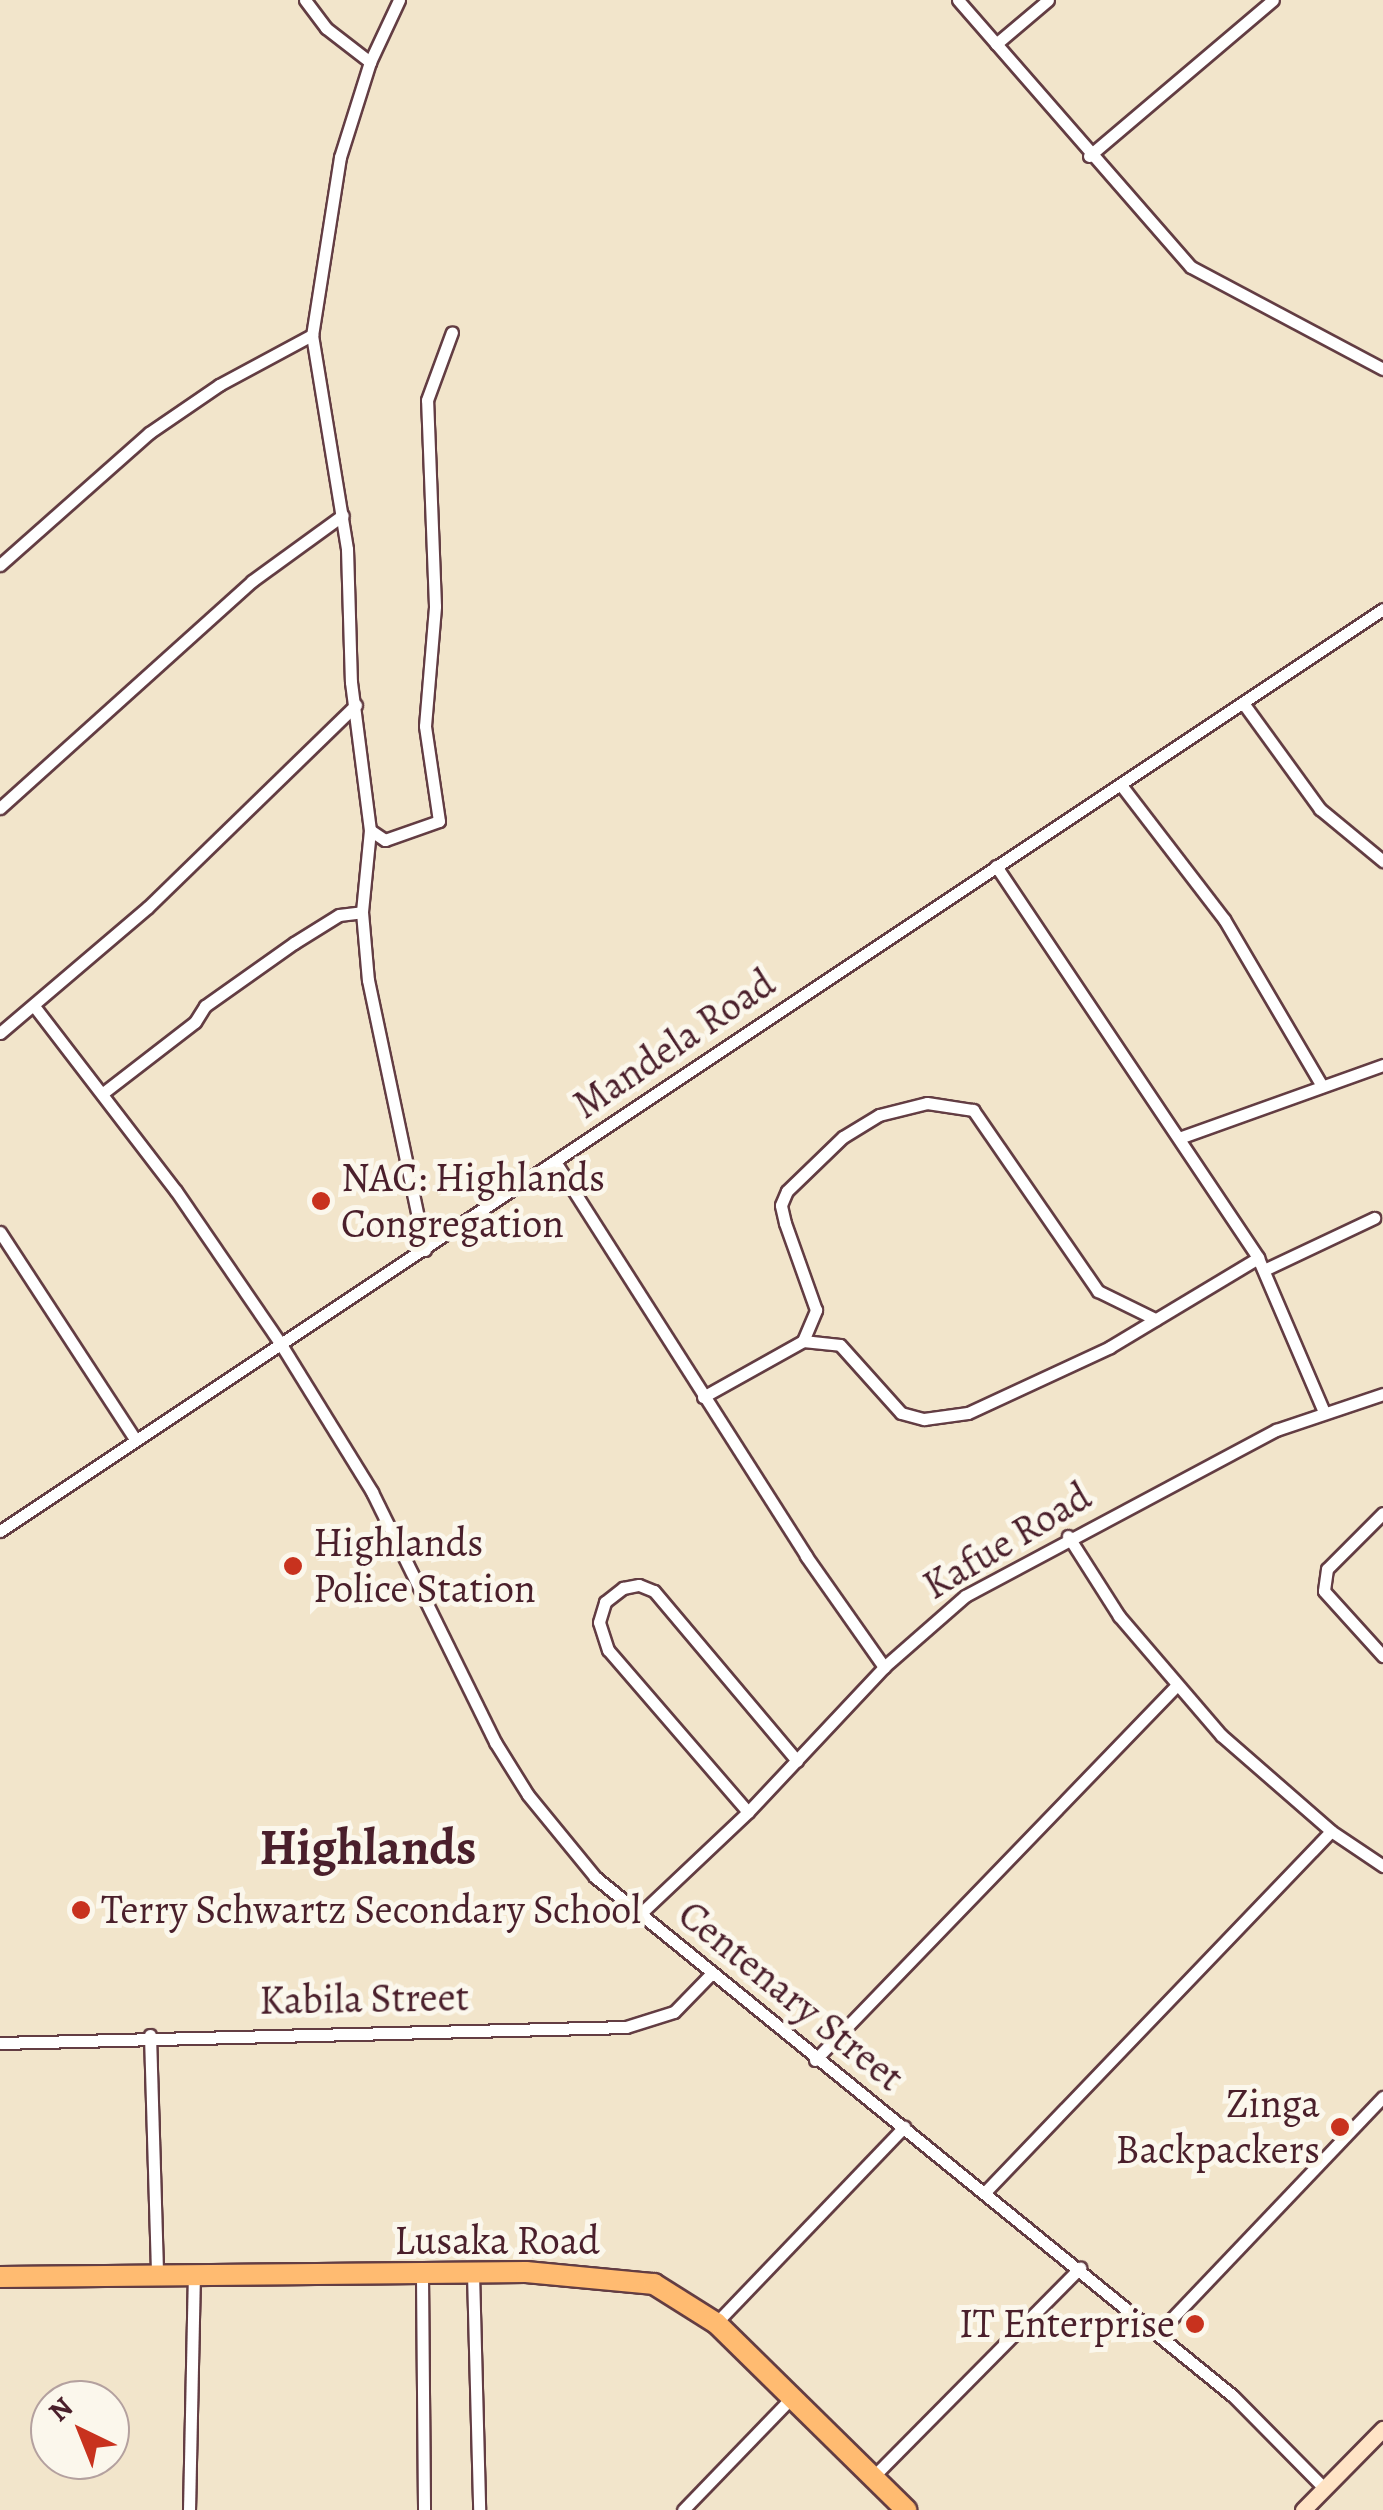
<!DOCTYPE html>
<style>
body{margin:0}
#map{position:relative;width:1383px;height:2510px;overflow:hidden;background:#f2e5cb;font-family:Alegreya,serif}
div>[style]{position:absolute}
.roads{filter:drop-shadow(2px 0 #633d43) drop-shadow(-2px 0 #633d43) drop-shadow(0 2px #633d43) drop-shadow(0 -2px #633d43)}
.street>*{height:11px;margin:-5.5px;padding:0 5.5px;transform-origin:5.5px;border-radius:5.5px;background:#fff}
.secondary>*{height:15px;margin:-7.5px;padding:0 7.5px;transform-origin:7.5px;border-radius:7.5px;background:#ffe4c6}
.highway>*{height:20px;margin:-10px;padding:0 10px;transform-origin:10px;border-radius:10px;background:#ffbb71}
.dots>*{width:28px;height:28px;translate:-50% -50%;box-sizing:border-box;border:5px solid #fbf7ec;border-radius:50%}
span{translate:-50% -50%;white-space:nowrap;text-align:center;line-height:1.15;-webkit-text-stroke:10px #fbf7ec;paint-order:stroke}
.street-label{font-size:40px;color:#4a1f2b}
.poi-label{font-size:40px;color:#4a1f2b}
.left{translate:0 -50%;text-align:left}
.right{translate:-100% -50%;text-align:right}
.district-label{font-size:50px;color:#4a1f2b;font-weight:700}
.north{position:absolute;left:30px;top:2380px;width:100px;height:100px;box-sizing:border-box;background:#fbf7ec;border:2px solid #b4a19f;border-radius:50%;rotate:317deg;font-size:28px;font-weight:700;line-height:40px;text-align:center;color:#4a1f2b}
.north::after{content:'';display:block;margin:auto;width:35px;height:45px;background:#c8321e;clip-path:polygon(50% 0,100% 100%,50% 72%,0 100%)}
</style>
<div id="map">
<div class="roads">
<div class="street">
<i style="left:305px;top:0;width:35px;rotate:53deg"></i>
<i style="left:326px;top:28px;width:56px;rotate:37.7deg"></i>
<i style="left:399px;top:0;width:68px;rotate:115.1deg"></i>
<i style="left:370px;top:62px;width:100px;rotate:107.5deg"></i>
<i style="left:340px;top:157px;width:180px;rotate:98.9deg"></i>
<i style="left:312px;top:335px;width:217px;rotate:80.7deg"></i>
<i style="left:347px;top:549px;width:133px;rotate:88.3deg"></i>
<i style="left:351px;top:682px;width:149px;rotate:82.7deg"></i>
<i style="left:370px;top:830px;width:82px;rotate:95.6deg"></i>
<i style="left:362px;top:912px;width:68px;rotate:85deg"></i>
<i style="left:368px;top:980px;width:276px;rotate:78.1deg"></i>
<i style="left:958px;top:0;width:354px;rotate:48.9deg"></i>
<i style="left:1191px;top:267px;width:217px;rotate:28deg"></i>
<i style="left:996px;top:44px;width:68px;rotate:-40.2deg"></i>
<i style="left:1089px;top:156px;width:241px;rotate:-40.3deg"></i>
<i style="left:0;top:565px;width:199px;rotate:-41.5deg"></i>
<i style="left:149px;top:433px;width:85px;rotate:-34.4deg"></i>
<i style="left:219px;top:385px;width:106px;rotate:-28.3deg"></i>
<i style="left:1243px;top:703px;width:131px;rotate:54deg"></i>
<i style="left:1320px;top:809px;width:82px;rotate:39.5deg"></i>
<i style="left:1121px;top:785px;width:169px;rotate:52.5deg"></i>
<i style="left:1224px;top:919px;width:194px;rotate:59.6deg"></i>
<i style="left:0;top:808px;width:339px;rotate:-42deg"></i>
<i style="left:252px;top:581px;width:112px;rotate:-36deg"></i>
<i style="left:370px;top:830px;width:18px;rotate:34deg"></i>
<i style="left:385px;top:840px;width:57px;rotate:-19.4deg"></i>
<i style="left:439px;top:821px;width:96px;rotate:-98.4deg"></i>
<i style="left:425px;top:726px;width:120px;rotate:-85.2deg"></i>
<i style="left:435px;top:606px;width:206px;rotate:-92.2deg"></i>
<i style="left:427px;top:400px;width:72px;rotate:-69.8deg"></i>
<i style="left:996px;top:866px;width:471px;rotate:56.2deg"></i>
<i style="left:1258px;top:1258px;width:165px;rotate:66.8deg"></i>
<i style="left:34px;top:1006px;width:233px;rotate:52.5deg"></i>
<i style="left:176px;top:1191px;width:188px;rotate:55.6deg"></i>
<i style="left:282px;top:1346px;width:172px;rotate:58.3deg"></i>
<i style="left:372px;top:1492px;width:279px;rotate:63.8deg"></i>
<i style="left:495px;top:1742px;width:62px;rotate:58.1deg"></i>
<i style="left:528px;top:1795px;width:106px;rotate:50.7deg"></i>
<i style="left:595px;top:1877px;width:822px;rotate:39.13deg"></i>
<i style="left:1233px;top:2396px;width:131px;rotate:45.3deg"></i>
<i style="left:0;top:1033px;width:194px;rotate:-40.4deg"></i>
<i style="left:148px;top:907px;width:290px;rotate:-44.2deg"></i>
<i style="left:103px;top:1093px;width:116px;rotate:-37.7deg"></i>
<i style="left:195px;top:1022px;width:19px;rotate:-58deg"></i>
<i style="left:205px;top:1006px;width:109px;rotate:-35.3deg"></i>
<i style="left:294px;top:943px;width:53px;rotate:-31.9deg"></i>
<i style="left:339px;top:915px;width:23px;rotate:-7deg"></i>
<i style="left:1179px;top:1138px;width:217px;rotate:-19.7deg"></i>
<i style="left:556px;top:1163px;width:466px;rotate:57.5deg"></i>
<i style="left:806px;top:1556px;width:136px;rotate:54.9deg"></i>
<i style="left:0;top:1232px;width:247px;rotate:56.9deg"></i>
<i style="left:1264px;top:1270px;width:122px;rotate:-25.3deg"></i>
<i style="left:803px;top:1341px;width:37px;rotate:6deg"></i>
<i style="left:840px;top:1345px;width:91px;rotate:48.1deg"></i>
<i style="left:901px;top:1413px;width:24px;rotate:15deg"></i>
<i style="left:924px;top:1419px;width:44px;rotate:-7.8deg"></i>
<i style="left:968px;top:1413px;width:157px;rotate:-24.9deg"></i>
<i style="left:1110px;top:1347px;width:173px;rotate:-31deg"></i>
<i style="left:703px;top:1397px;width:115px;rotate:-29.2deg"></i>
<i style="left:803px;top:1341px;width:34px;rotate:-67deg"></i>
<i style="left:816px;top:1310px;width:92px;rotate:-109.6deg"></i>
<i style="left:785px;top:1223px;width:18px;rotate:-103deg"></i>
<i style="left:781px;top:1205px;width:15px;rotate:-67deg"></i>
<i style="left:787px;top:1191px;width:78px;rotate:-44deg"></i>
<i style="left:843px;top:1137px;width:42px;rotate:-31.4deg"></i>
<i style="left:879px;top:1115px;width:49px;rotate:-14deg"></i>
<i style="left:927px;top:1103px;width:47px;rotate:8.7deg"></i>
<i style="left:973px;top:1110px;width:220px;rotate:55.4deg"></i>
<i style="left:1098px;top:1291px;width:64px;rotate:26.2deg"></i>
<i style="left:1383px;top:1513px;width:79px;rotate:135deg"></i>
<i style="left:1327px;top:1569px;width:22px;rotate:98deg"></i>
<i style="left:1324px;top:1591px;width:88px;rotate:47.8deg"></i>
<i style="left:0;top:1531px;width:1662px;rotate:-33.69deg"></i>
<i style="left:1068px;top:1536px;width:95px;rotate:57.5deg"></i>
<i style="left:1119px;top:1616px;width:157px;rotate:49.4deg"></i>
<i style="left:1221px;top:1735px;width:146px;rotate:41.1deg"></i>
<i style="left:1331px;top:1831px;width:63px;rotate:33.9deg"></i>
<i style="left:748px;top:1812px;width:214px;rotate:-130.8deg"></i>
<i style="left:608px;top:1650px;width:29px;rotate:-108deg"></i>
<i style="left:599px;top:1622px;width:21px;rotate:-73deg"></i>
<i style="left:605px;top:1602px;width:23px;rotate:-38deg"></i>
<i style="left:623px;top:1588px;width:16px;rotate:-11deg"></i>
<i style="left:639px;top:1585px;width:16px;rotate:22deg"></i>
<i style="left:654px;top:1591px;width:222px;rotate:49.9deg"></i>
<i style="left:639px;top:1915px;width:150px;rotate:-43.4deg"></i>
<i style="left:748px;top:1812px;width:199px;rotate:-46.8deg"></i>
<i style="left:884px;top:1667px;width:108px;rotate:-41.2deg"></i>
<i style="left:965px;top:1596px;width:353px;rotate:-28.1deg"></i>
<i style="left:1276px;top:1430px;width:113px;rotate:-18.6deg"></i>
<i style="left:150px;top:2035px;width:242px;rotate:88.3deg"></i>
<i style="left:0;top:2043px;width:626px;rotate:-1.46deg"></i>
<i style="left:626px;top:2027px;width:50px;rotate:-17.4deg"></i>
<i style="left:674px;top:2012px;width:52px;rotate:-45.8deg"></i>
<i style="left:815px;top:2060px;width:520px;rotate:-46.01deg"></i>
<i style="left:987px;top:2190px;width:497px;rotate:-46.2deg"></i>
<i style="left:473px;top:2273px;width:237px;rotate:88.5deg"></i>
<i style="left:422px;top:2276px;width:234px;rotate:89.5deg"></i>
<i style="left:716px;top:2323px;width:272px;rotate:-46.2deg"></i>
<i style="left:1158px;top:2333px;width:326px;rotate:-46.4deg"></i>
<i style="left:872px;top:2478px;width:296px;rotate:-45.3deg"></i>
<i style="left:189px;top:2510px;width:233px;rotate:-88.8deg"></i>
<i style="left:683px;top:2510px;width:156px;rotate:-46deg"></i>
</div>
<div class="secondary">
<i style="left:1303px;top:2510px;width:114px;rotate:-45.4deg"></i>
</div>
<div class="highway">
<i style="left:0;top:2277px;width:526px;rotate:-0.54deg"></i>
<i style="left:526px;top:2272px;width:129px;rotate:5.4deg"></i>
<i style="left:654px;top:2284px;width:73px;rotate:32.2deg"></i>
<i style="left:716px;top:2323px;width:267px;rotate:44.5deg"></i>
</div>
</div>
<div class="dots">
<i style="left:321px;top:1201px;background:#c8321e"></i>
<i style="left:293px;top:1566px;background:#c8321e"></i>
<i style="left:81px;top:1910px;background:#c8321e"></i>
<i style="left:1340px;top:2127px;background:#c8321e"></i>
<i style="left:1195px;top:2324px;background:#c8321e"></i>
</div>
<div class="street-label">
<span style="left:674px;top:1044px;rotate:-34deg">Mandela Road</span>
<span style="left:1007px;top:1541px;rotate:-31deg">Kafue Road</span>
<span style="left:791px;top:1996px;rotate:39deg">Centenary Street</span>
<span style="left:364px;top:1999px;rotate:-1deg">Kabila Street</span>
<span style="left:497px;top:2241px">Lusaka Road</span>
</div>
<div class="poi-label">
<span class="left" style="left:341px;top:1201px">NAC: Highlands<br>Congregation</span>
<span class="left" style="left:313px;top:1566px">Highlands<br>Police Station</span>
<span class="left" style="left:101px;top:1910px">Terry Schwartz Secondary School</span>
<span class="right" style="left:1320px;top:2127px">Zinga<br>Backpackers</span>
<span class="right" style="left:1175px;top:2324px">IT Enterprise</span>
</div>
<div class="district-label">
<span style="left:368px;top:1848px">Highlands</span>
</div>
<div class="north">N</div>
</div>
